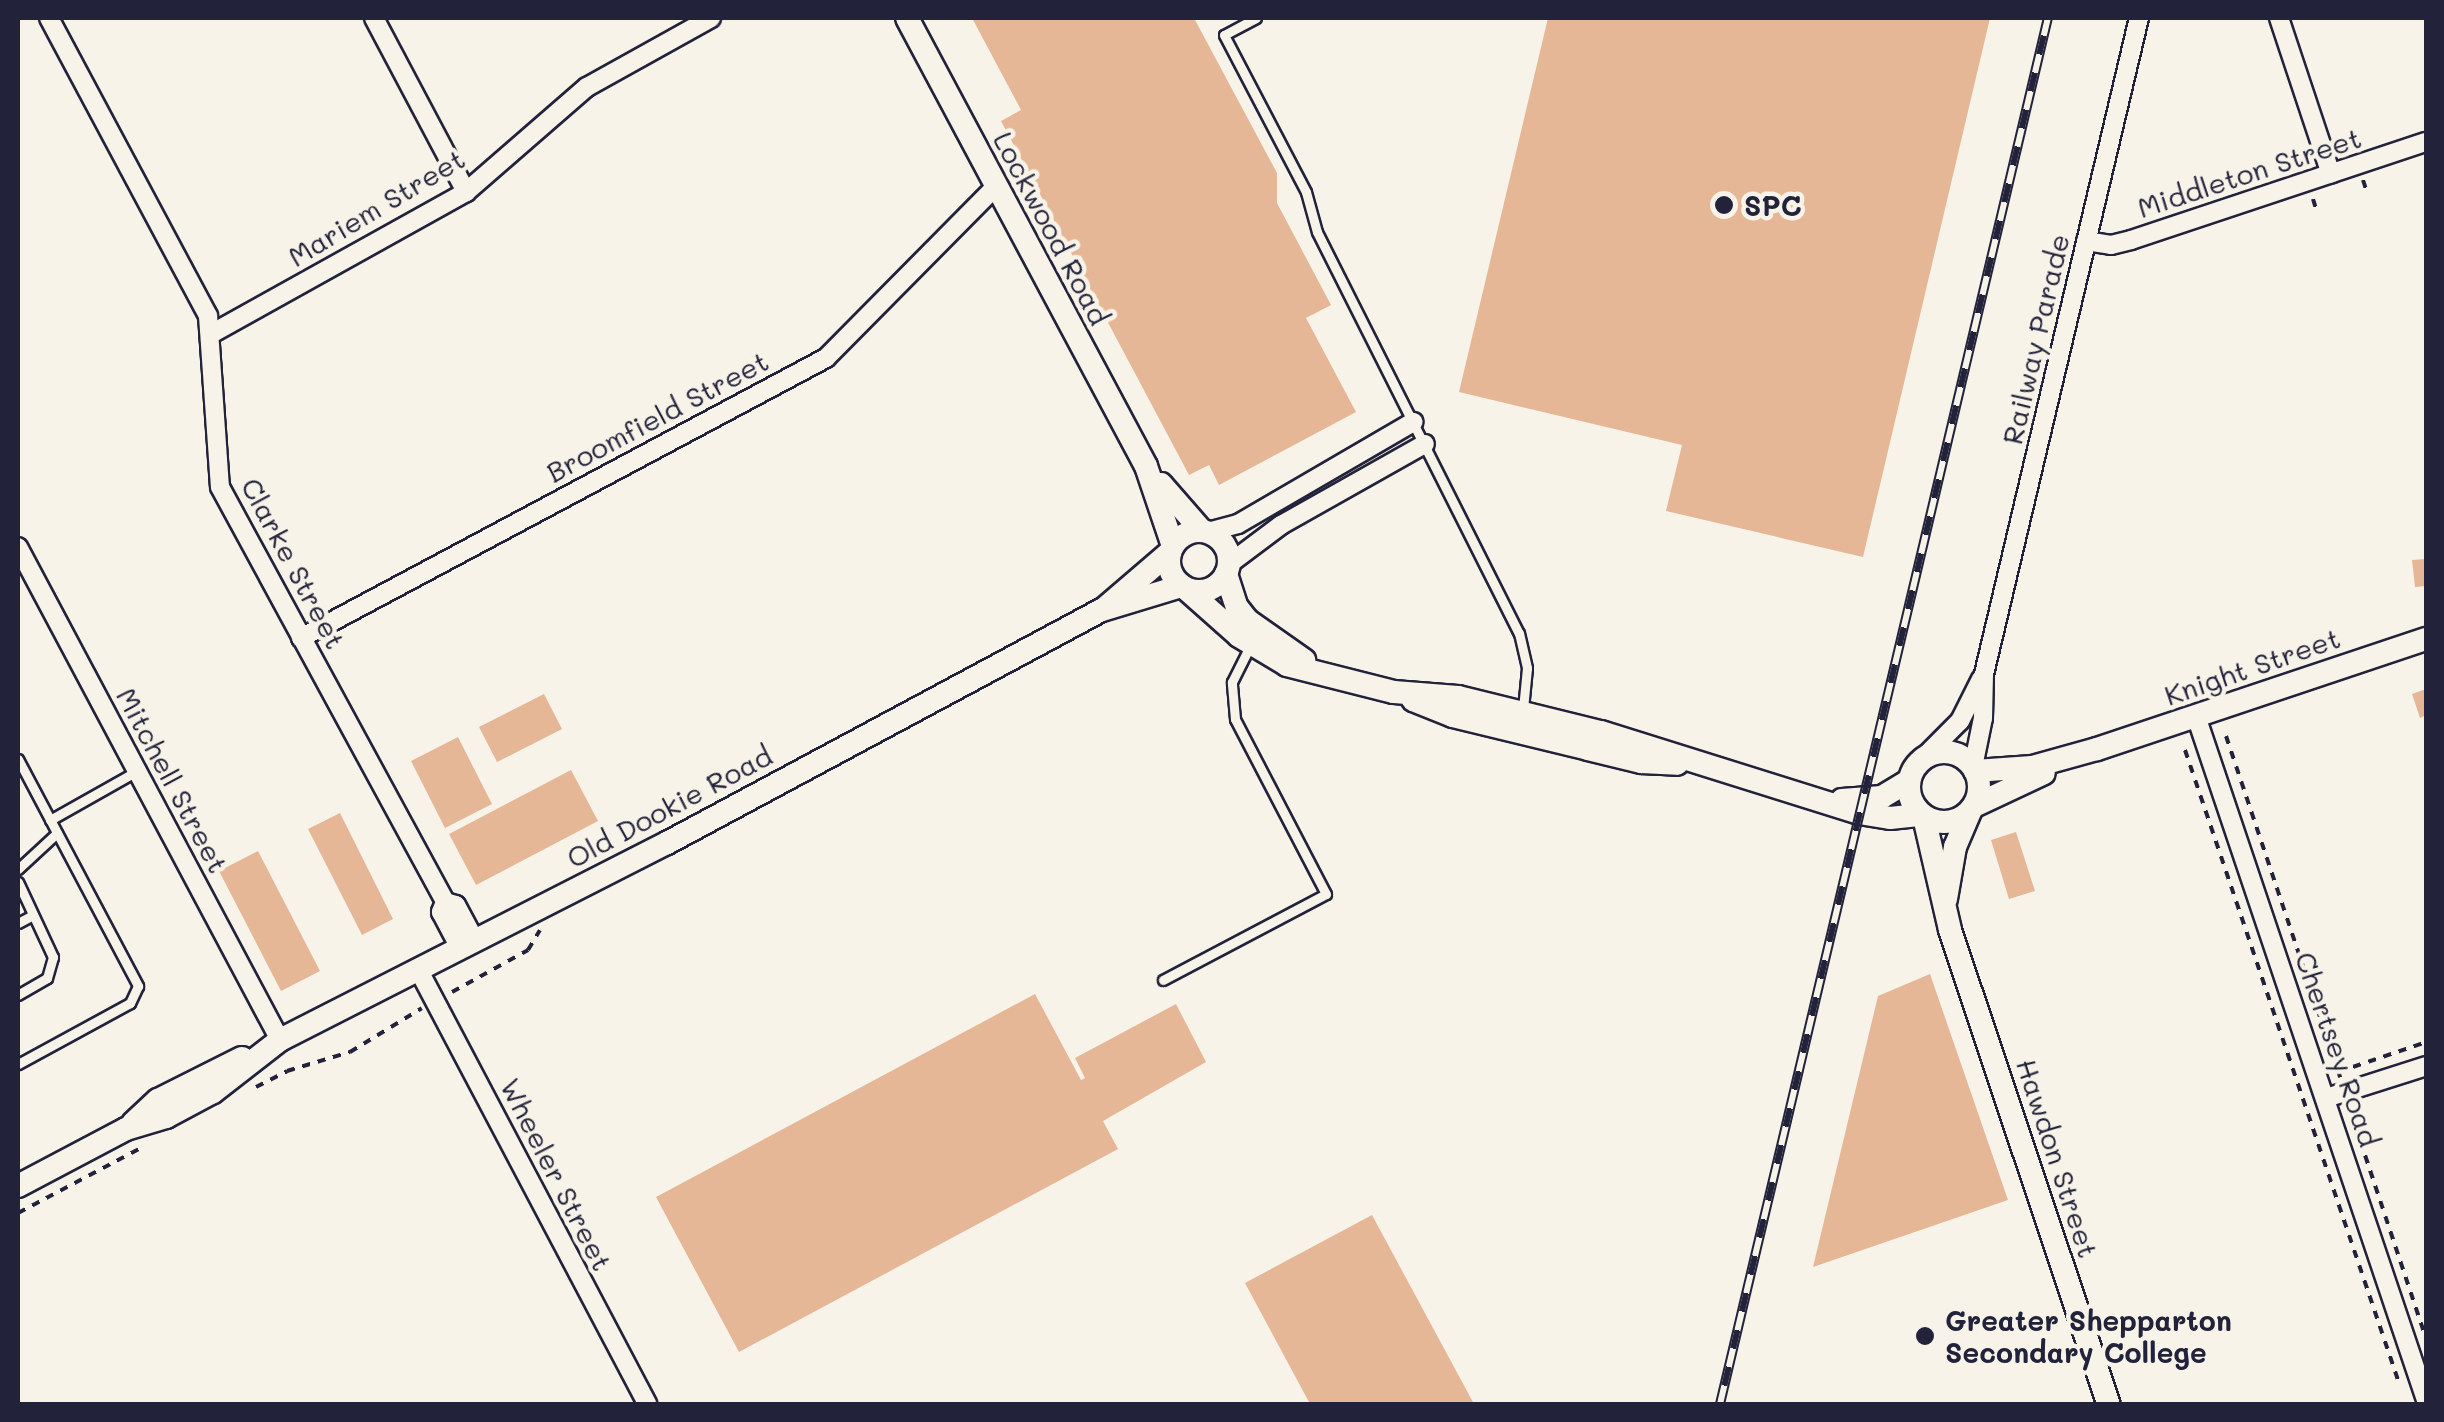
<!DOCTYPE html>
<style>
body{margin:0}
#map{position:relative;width:2444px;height:1422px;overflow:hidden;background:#f7f3e8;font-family:Mali,sans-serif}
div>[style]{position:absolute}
.building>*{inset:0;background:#e5b796}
.path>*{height:4px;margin-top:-2px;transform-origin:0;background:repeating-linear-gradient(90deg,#22223b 0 8px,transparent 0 16px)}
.roads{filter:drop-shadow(2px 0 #22223b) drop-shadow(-2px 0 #22223b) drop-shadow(0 2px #22223b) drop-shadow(0 -2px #22223b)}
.service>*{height:9px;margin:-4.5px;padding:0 4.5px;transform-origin:4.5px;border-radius:4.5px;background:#f7f3e8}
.minor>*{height:18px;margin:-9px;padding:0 9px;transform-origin:9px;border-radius:9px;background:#f7f3e8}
.tertiary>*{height:22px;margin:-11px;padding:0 11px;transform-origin:11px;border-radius:11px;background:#f7f3e8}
.tertiary>.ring{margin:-11px;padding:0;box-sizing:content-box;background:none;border:22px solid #f7f3e8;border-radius:50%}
.rail>*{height:10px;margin-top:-5px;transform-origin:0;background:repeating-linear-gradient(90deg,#f7f3e8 0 19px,#22223b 0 38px);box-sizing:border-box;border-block:2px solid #22223b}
.dots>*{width:28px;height:28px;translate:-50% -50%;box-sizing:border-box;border:5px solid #f7f3e8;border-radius:50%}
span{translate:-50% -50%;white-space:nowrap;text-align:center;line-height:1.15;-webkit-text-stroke:9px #f7f3e8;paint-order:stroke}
.street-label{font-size:28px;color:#22223b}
.poi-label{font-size:28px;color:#22223b;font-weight:700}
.left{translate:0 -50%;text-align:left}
.frame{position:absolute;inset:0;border:20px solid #22223b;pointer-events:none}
</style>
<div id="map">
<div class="building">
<i style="clip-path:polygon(972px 18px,1194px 18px,1277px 173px,1277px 203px,1331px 305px,1306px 318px,1356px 412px,1219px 485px,1209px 465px,1189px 475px,1001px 121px,1021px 110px)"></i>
<i style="clip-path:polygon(1548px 18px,1990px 18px,1863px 557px,1666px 511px,1682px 445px,1459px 392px)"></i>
<i style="clip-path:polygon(2426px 559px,2426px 586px,2415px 587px,2412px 560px)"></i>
<i style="clip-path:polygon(2426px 689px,2426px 715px,2420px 718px,2412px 694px)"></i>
<i style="clip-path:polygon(544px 694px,562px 729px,497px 762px,479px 727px)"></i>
<i style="clip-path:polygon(458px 737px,492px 804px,445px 828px,411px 761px)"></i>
<i style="clip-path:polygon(571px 770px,598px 821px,476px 885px,449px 834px)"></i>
<i style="clip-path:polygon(340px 813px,393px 919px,362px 935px,308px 829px)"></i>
<i style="clip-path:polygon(2016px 832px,2035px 891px,2009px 899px,1991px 840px)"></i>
<i style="clip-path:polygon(258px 851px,320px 971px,281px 991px,219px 871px)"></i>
<i style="clip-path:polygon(1930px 974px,2008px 1200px,1813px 1267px,1878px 996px)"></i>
<i style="clip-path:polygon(1035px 994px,1081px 1080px,1085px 1078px,1075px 1058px,1176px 1004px,1206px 1062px,1103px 1121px,1118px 1149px,739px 1352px,656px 1197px)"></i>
<i style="clip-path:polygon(1372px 1215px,1474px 1404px,1310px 1404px,1245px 1283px)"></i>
</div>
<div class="path">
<i style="left:2363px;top:180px;width:13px;rotate:72deg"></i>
<i style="left:2313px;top:199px;width:10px;rotate:73deg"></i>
<i style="left:2226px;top:736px;width:360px;rotate:71.5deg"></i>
<i style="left:2185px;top:750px;width:671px;rotate:71.32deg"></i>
<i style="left:452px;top:992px;width:87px;rotate:-28.9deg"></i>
<i style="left:528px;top:950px;width:23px;rotate:-59deg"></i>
<i style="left:2338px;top:1072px;width:93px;rotate:-18.8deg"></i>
<i style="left:256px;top:1087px;width:35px;rotate:-27deg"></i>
<i style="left:287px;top:1071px;width:66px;rotate:-16.8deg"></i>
<i style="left:350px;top:1052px;width:84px;rotate:-31.4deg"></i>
<i style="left:2350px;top:1110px;width:240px;rotate:71.6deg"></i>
<i style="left:18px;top:1213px;width:139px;rotate:-27.9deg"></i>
</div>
<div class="roads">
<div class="service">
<i style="left:1256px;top:18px;width:36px;rotate:152deg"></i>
<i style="left:1224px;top:35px;width:177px;rotate:62.4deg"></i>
<i style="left:1306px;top:192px;width:41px;rotate:74.6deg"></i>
<i style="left:1317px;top:232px;width:449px;rotate:63.3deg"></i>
<i style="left:1519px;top:633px;width:36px;rotate:77deg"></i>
<i style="left:1527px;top:668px;width:41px;rotate:95.6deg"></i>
<i style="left:18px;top:759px;width:257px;rotate:62.1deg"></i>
<i style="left:138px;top:986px;width:19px;rotate:115deg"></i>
<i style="left:130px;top:1003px;width:128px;rotate:151.4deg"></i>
<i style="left:50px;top:820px;width:100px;rotate:-29.4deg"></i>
<i style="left:18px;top:869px;width:53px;rotate:-42.7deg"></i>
<i style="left:18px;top:882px;width:83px;rotate:65deg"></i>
<i style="left:53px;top:957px;width:22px;rotate:106deg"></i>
<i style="left:47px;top:978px;width:34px;rotate:150deg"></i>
<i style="left:18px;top:923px;width:17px;rotate:-28deg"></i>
<i style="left:1163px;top:980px;width:184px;rotate:-27.8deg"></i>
<i style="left:1326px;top:894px;width:197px;rotate:-117.5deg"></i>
<i style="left:1235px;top:719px;width:37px;rotate:-95deg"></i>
<i style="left:1232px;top:682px;width:40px;rotate:-63.4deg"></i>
</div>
<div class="minor">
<i style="left:49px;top:18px;width:338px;rotate:61.9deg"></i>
<i style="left:208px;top:316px;width:171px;rotate:86deg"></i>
<i style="left:220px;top:487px;width:472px;rotate:61.5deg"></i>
<i style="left:445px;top:902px;width:11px;rotate:112deg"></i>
<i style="left:441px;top:912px;width:41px;rotate:62.2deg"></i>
<i style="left:374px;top:18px;width:197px;rotate:62.1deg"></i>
<i style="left:2279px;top:18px;width:164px;rotate:71.6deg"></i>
<i style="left:2086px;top:241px;width:25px;rotate:9deg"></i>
<i style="left:2111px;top:245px;width:21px;rotate:-14deg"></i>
<i style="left:2131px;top:240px;width:311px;rotate:-18.4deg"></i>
<i style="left:211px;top:334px;width:292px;rotate:-29.1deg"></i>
<i style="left:466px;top:192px;width:160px;rotate:-41deg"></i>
<i style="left:587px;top:87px;width:142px;rotate:-29.1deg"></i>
<i style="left:1208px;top:532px;width:31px;rotate:-15deg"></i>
<i style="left:1238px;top:524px;width:203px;rotate:-30.2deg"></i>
<i style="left:18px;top:547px;width:558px;rotate:62.01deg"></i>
<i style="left:1229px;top:564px;width:65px;rotate:-36.9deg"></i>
<i style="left:1281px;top:525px;width:165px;rotate:-29.4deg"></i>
<i style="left:301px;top:638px;width:595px;rotate:-28.07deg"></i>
<i style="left:826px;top:358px;width:242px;rotate:-45.3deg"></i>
<i style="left:2196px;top:716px;width:722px;rotate:71.41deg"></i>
<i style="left:1919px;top:762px;width:58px;rotate:-45deg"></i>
<i style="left:1960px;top:721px;width:47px;rotate:-63.4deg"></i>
<i style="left:1973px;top:767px;width:50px;rotate:-78.5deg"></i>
<i style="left:1983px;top:718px;width:44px;rotate:-88.7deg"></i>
<i style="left:1984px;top:674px;width:674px;rotate:-76.71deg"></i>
<i style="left:445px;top:902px;width:11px;rotate:15deg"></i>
<i style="left:456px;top:905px;width:40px;rotate:62deg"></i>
<i style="left:418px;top:969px;width:492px;rotate:62.2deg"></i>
<i style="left:2326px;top:1098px;width:105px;rotate:-17.7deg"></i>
</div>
<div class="tertiary">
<i style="left:907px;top:18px;width:508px;rotate:61.92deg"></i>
<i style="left:1146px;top:466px;width:84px;rotate:71.4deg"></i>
<i style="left:1161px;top:484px;width:62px;rotate:48.9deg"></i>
<i class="ring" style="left:1169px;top:531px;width:38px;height:38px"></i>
<i style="left:1226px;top:574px;width:35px;rotate:72deg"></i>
<i style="left:1237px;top:607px;width:16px;rotate:52deg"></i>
<i style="left:1247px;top:620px;width:70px;rotate:35.1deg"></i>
<i style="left:1185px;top:588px;width:72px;rotate:41.6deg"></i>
<i style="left:1239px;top:636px;width:56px;rotate:31.1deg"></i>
<i style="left:1287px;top:665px;width:110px;rotate:14.2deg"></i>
<i style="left:1394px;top:692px;width:64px;rotate:4.5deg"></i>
<i style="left:1458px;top:697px;width:147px;rotate:13.8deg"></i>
<i style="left:1601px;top:732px;width:270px;rotate:17.4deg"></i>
<i style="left:1859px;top:813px;width:31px;rotate:9deg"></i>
<i style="left:1890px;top:818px;width:31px;rotate:-6deg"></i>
<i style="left:1105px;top:608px;width:86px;rotate:-40.7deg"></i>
<i style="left:1413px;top:700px;width:43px;rotate:21.8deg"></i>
<i style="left:1453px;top:716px;width:139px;rotate:13.7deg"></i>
<i style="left:1588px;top:749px;width:55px;rotate:13.8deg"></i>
<i style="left:1641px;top:762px;width:36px;rotate:3deg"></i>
<i class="ring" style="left:1909px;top:752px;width:48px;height:48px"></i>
<i style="left:1975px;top:771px;width:57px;rotate:-4deg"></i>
<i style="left:2032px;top:767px;width:67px;rotate:-15.5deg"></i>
<i style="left:2097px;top:749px;width:347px;rotate:-18.5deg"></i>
<i style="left:1842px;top:800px;width:40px;rotate:-4.3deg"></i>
<i style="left:1882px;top:797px;width:31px;rotate:-31deg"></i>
<i style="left:1974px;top:806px;width:77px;rotate:-25.2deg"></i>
<i style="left:1924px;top:817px;width:116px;rotate:77deg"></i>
<i style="left:1950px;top:930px;width:500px;rotate:71.5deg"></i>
<i style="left:1946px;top:899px;width:53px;rotate:-80.2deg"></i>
<i style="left:1955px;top:847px;width:39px;rotate:-67deg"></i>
<i style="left:133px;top:1123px;width:34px;rotate:-43deg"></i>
<i style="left:158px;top:1100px;width:94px;rotate:-26.6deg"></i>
<i style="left:18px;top:1186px;width:122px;rotate:-27.8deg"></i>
<i style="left:126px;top:1129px;width:42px;rotate:-16.7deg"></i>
<i style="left:166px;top:1117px;width:53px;rotate:-28deg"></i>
<i style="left:213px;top:1092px;width:85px;rotate:-37.8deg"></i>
<i style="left:280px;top:1040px;width:434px;rotate:-27deg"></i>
<i style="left:667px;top:843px;width:493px;rotate:-28.2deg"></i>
<i style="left:1102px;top:610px;width:83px;rotate:-16.9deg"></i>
</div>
</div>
<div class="rail">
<i style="left:1720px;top:1404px;width:1424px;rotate:-76.69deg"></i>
</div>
<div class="dots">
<i style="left:1724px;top:205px;background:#22223b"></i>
<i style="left:1925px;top:1336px;background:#22223b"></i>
</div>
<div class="street-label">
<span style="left:2249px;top:172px;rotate:-18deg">Middleton Street</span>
<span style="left:376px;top:207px;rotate:-31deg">Mariem Street</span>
<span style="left:1052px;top:228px;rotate:62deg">Lockwood Road</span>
<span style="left:2035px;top:339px;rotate:-77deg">Railway Parade</span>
<span style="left:657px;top:416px;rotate:-28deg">Broomfield Street</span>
<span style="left:294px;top:563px;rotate:62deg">Clarke Street</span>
<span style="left:2252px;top:666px;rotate:-19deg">Knight Street</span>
<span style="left:173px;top:780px;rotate:62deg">Mitchell Street</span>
<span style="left:669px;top:806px;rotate:-28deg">Old Dookie Road</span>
<span style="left:2338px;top:1049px;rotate:71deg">Chertsey Road</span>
<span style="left:2058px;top:1158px;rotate:72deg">Hawdon Street</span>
<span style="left:557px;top:1174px;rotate:63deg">Wheeler Street</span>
</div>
<div class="poi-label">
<span class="left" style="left:1744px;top:205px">SPC</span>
<span class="left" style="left:1945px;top:1336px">Greater Shepparton<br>Secondary College</span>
</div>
<div class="frame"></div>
</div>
